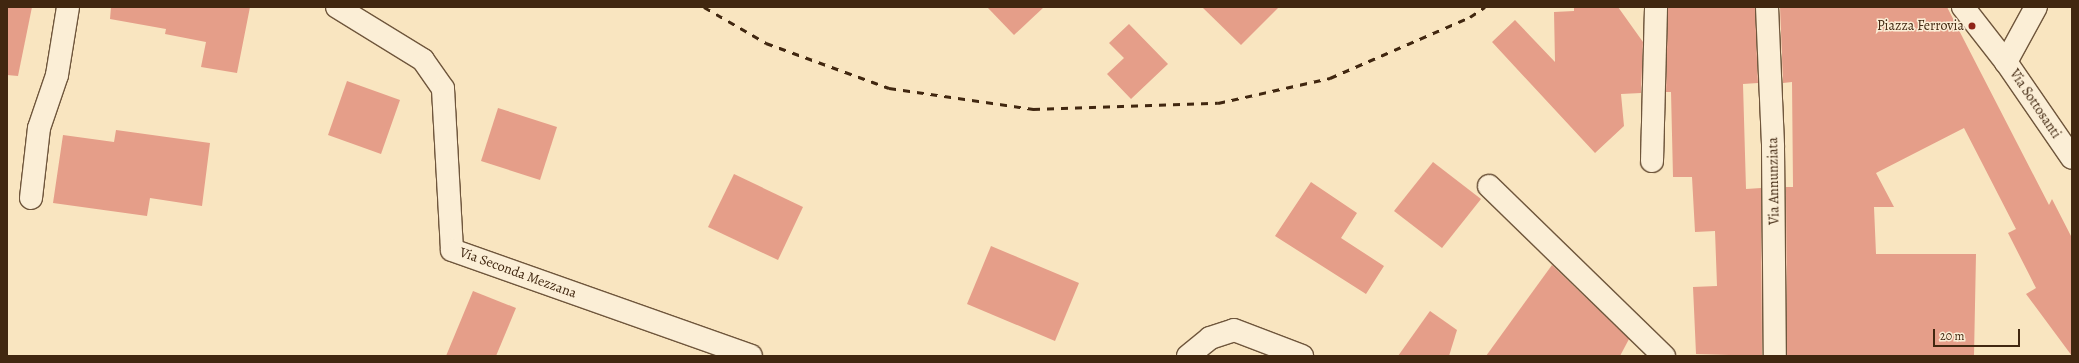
<!DOCTYPE html>
<style>
body{margin:0}
#map{position:relative;width:2079px;height:363px;overflow:hidden;background:#f9e5c0;font-family:Alegreya,serif}
div>[style]{position:absolute}
.building>*{inset:0;background:#e59e89}
.roads{filter:drop-shadow(1px 0 #6f563c) drop-shadow(-1px 0 #6f563c) drop-shadow(0 1px #6f563c) drop-shadow(0 -1px #6f563c)}
.minor>*{height:22px;margin:-11px;padding:0 11px;transform-origin:11px;border-radius:11px;background:#fbeed6}
.rail>*{height:3px;margin-top:-1.5px;transform-origin:0;background:repeating-linear-gradient(90deg,#412710 0 7px,transparent 0 14px)}
.dots>*{width:11px;height:11px;translate:-50% -50%;box-sizing:border-box;border:2px solid #fbeed6;border-radius:50%}
span{translate:-50% -50%;white-space:nowrap;text-align:center;line-height:1.15;-webkit-text-stroke:3px #fbeed6;paint-order:stroke}
.poi-label{font-size:14px;color:#412710}
.right{translate:-100% -50%;text-align:right}
.street-label{font-size:14px;color:#412710}
.frame{position:absolute;inset:0;border:8px solid #412710;pointer-events:none}
.scale{position:absolute;left:1933px;top:329px;width:87px;height:18px;box-sizing:border-box;border:2px solid #412710;border-top:0;padding-left:5px;font-size:12px;line-height:14px;white-space:nowrap;color:#412710;-webkit-text-stroke:3px #fbeed6;paint-order:stroke}
</style>
<div id="map">
<div class="building">
<i style="clip-path:polygon(7px 7px,32px 7px,18px 76px,7px 75px)"></i>
<i style="clip-path:polygon(111px 7px,250px 7px,237px 73px,201px 67px,206px 42px,165px 34px,166px 29px,110px 19px)"></i>
<i style="clip-path:polygon(987px 7px,1044px 7px,1014px 35px)"></i>
<i style="clip-path:polygon(1202px 7px,1279px 7px,1241px 45px)"></i>
<i style="clip-path:polygon(1574px 7px,1618px 7px,1643px 42px,1641px 93px,1621px 94px,1624px 126px,1595px 153px,1492px 42px,1515px 20px,1555px 62px,1554px 12px,1574px 11px)"></i>
<i style="clip-path:polygon(1668px 7px,1755px 7px,1758px 83px,1743px 84px,1746px 189px,1761px 188px,1762px 356px,1696px 354px,1693px 287px,1717px 286px,1715px 231px,1695px 232px,1692px 177px,1673px 177px,1671px 92px,1666px 92px)"></i>
<i style="clip-path:polygon(1780px 7px,1947px 7px,2049px 205px,2052px 199px,2072px 238px,2072px 356px,2026px 294px,2036px 288px,2008px 233px,2016px 229px,1964px 128px,1876px 173px,1894px 207px,1874px 207px,1876px 254px,1976px 254px,1974px 356px,1787px 356px,1786px 187px,1793px 187px,1792px 82px,1783px 83px)"></i>
<i style="clip-path:polygon(1129px 24px,1168px 64px,1131px 99px,1107px 74px,1124px 58px,1109px 43px)"></i>
<i style="clip-path:polygon(347px 81px,400px 100px,381px 154px,328px 135px)"></i>
<i style="clip-path:polygon(498px 108px,557px 127px,540px 180px,481px 161px)"></i>
<i style="clip-path:polygon(116px 130px,210px 143px,202px 206px,150px 198px,147px 216px,53px 203px,63px 135px,114px 142px)"></i>
<i style="clip-path:polygon(1433px 162px,1481px 199px,1442px 248px,1394px 211px)"></i>
<i style="clip-path:polygon(734px 174px,803px 207px,778px 260px,708px 227px)"></i>
<i style="clip-path:polygon(1311px 182px,1357px 213px,1341px 238px,1384px 266px,1366px 294px,1275px 236px)"></i>
<i style="clip-path:polygon(991px 246px,1079px 283px,1055px 341px,967px 304px)"></i>
<i style="clip-path:polygon(1552px 265px,1629px 339px,1620px 356px,1486px 356px)"></i>
<i style="clip-path:polygon(473px 291px,516px 308px,496px 356px,446px 356px)"></i>
<i style="clip-path:polygon(1430px 311px,1457px 330px,1449px 356px,1398px 356px)"></i>
</div>
<div class="roads">
<div class="minor">
<i style="left:337px;top:7px;width:101px;rotate:31.6deg"></i>
<i style="left:423px;top:60px;width:35px;rotate:55deg"></i>
<i style="left:443px;top:89px;width:161px;rotate:86.8deg"></i>
<i style="left:452px;top:250px;width:317px;rotate:19.5deg"></i>
<i style="left:1767px;top:7px;width:140px;rotate:87.5deg"></i>
<i style="left:1773px;top:147px;width:209px;rotate:89.5deg"></i>
<i style="left:1963px;top:7px;width:70px;rotate:52deg"></i>
<i style="left:2036px;top:7px;width:63px;rotate:118.6deg"></i>
<i style="left:2006px;top:62px;width:116px;rotate:55.5deg"></i>
<i style="left:1652px;top:161px;width:154px;rotate:-88.5deg"></i>
<i style="left:1489px;top:186px;width:244px;rotate:44.2deg"></i>
<i style="left:31px;top:198px;width:70px;rotate:-83.5deg"></i>
<i style="left:39px;top:128px;width:56px;rotate:-71.2deg"></i>
<i style="left:57px;top:75px;width:69px;rotate:-80.8deg"></i>
<i style="left:1188px;top:356px;width:28px;rotate:-39deg"></i>
<i style="left:1210px;top:338px;width:25px;rotate:-18deg"></i>
<i style="left:1234px;top:330px;width:73px;rotate:20.9deg"></i>
</div>
</div>
<div class="rail">
<i style="left:704px;top:7px;width:72px;rotate:30.1deg"></i>
<i style="left:766px;top:43px;width:131px;rotate:20.1deg"></i>
<i style="left:889px;top:88px;width:146px;rotate:8.3deg"></i>
<i style="left:1033px;top:109px;width:185px;rotate:-1.9deg"></i>
<i style="left:1218px;top:103px;width:115px;rotate:-12.6deg"></i>
<i style="left:1330px;top:78px;width:153px;rotate:-23.5deg"></i>
<i style="left:1470px;top:17px;width:18px;rotate:-34deg"></i>
</div>
<div class="dots">
<i style="left:1972px;top:26px;background:#8f2418"></i>
</div>
<div class="poi-label">
<span class="right" style="left:1964px;top:26px">Piazza Ferrovia</span>
</div>
<div class="street-label">
<span style="left:2035px;top:104px;rotate:56deg">Via Sottosanti</span>
<span style="left:1774px;top:181px;rotate:-91deg">Via Annunziata</span>
<span style="left:518px;top:273px;rotate:20deg">Via Seconda Mezzana</span>
</div>
<div class="frame"></div>
<div class="scale">20 m</div>
</div>
